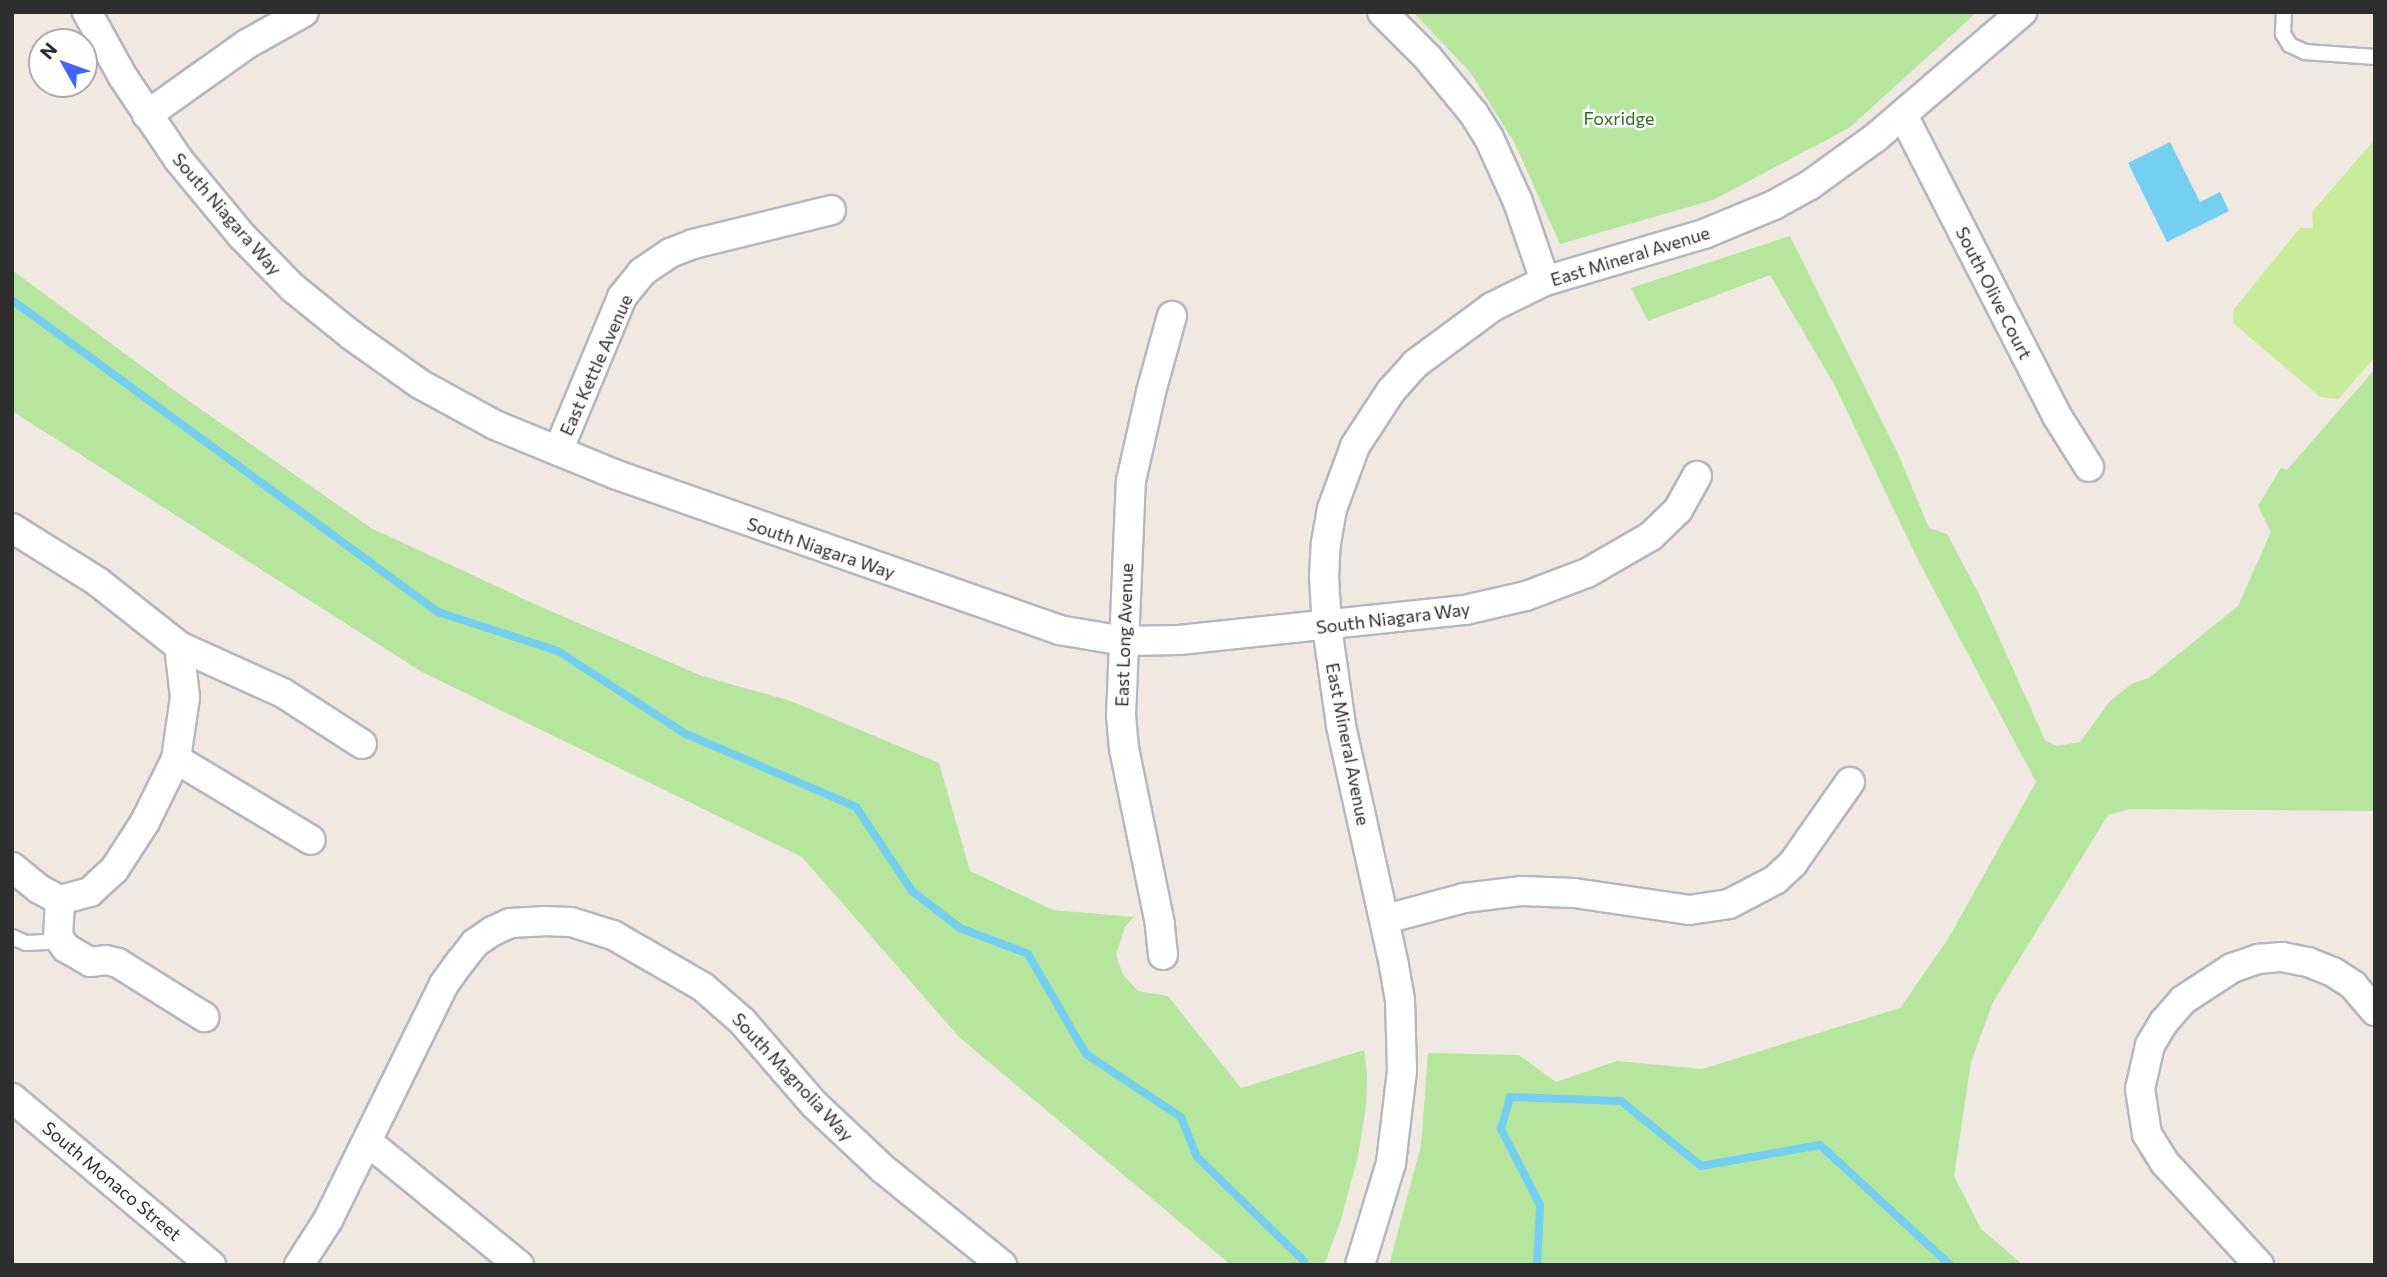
<!DOCTYPE html>
<style>
body{margin:0}
#map{position:relative;width:2387px;height:1277px;overflow:hidden;background:#efe9e1;font-family:Commissioner,sans-serif}
div>[style]{position:absolute}
.green>*{inset:0;background:#b6e59e}
.pitch>*{inset:0;background:#c9ec9a}
.water>*{inset:0;background:#75cff0}
.stream>*{height:8px;margin:-4px;padding:0 4px;transform-origin:4px;border-radius:4px;background:#75cff0}
.roads{filter:drop-shadow(2px 0 #b4b7c1) drop-shadow(-2px 0 #b4b7c1) drop-shadow(0 2px #b4b7c1) drop-shadow(0 -2px #b4b7c1)}
.service>*{height:14px;margin:-7px;padding:0 7px;transform-origin:7px;border-radius:7px;background:#fff}
.minor>*{height:28px;margin:-14px;padding:0 14px;transform-origin:14px;border-radius:14px;background:#fff}
span{translate:-50% -50%;white-space:nowrap;text-align:center;line-height:1.15;-webkit-text-stroke:5px #fff;paint-order:stroke}
.park-label{font-size:18px;color:#2c6e1b}
.street-label{font-size:18px;color:#2e2e2e}
.frame{position:absolute;inset:0;border:14px solid #2e2e2e;pointer-events:none}
.north{position:absolute;left:28px;top:28px;width:70px;height:70px;box-sizing:border-box;background:#fff;border:2px solid #ababab;border-radius:50%;rotate:310deg;font-size:19px;font-weight:700;line-height:28px;text-align:center;color:#2e2e2e}
.north::after{content:'';display:block;margin:auto;width:24px;height:32px;background:#4264fb;clip-path:polygon(50% 0,100% 100%,50% 72%,0 100%)}
</style>
<div id="map">
<div class="green">
<i style="clip-path:polygon(1413px 12px,1977px 12px,1849px 128px,1713px 200px,1560px 244px,1514px 142px,1470px 72px)"></i>
<i style="clip-path:polygon(1790px 236px,1898px 454px,1929px 528px,1947px 534px,1981px 598px,2045px 740px,2057px 746px,2080px 742px,2110px 701px,2133px 683px,2149px 678px,2238px 606px,2271px 532px,2258px 506px,2281px 468px,2287px 470px,2375px 369px,2375px 811px,2130px 809px,2108px 815px,1993px 1002px,1971px 1062px,1954px 1176px,1981px 1229px,2023px 1265px,1389px 1265px,1421px 1146px,1428px 1053px,1519px 1055px,1556px 1082px,1617px 1061px,1702px 1069px,1900px 1008px,1948px 939px,2036px 782px,1918px 560px,1834px 384px,1770px 275px,1648px 321px,1631px 288px)"></i>
<i style="clip-path:polygon(12px 270px,186px 399px,371px 528px,541px 607px,702px 676px,791px 701px,939px 763px,970px 871px,1053px 910px,1134px 917px,1125px 927px,1116px 954px,1123px 975px,1138px 991px,1168px 996px,1241px 1088px,1364px 1050px,1367px 1073px,1366px 1107px,1358px 1156px,1341px 1220px,1324px 1265px,1231px 1265px,959px 1037px,802px 857px,422px 672px,12px 411px)"></i>
</div>
<div class="pitch">
<i style="clip-path:polygon(2375px 139px,2375px 357px,2338px 399px,2320px 397px,2233px 323px,2234px 309px,2300px 228px,2313px 228px,2312px 212px)"></i>
</div>
<div class="water">
<i style="clip-path:polygon(2170px 142px,2200px 202px,2220px 192px,2229px 211px,2167px 242px,2128px 163px)"></i>
</div>
<div class="stream">
<i style="left:12px;top:300px;width:528px;rotate:36.22deg"></i>
<i style="left:438px;top:612px;width:126px;rotate:18deg"></i>
<i style="left:558px;top:651px;width:153px;rotate:33deg"></i>
<i style="left:686px;top:734px;width:185px;rotate:23.2deg"></i>
<i style="left:856px;top:807px;width:101px;rotate:56.3deg"></i>
<i style="left:912px;top:891px;width:61px;rotate:37.6deg"></i>
<i style="left:960px;top:928px;width:73px;rotate:20.9deg"></i>
<i style="left:1028px;top:954px;width:116px;rotate:59.9deg"></i>
<i style="left:1086px;top:1054px;width:114px;rotate:33.6deg"></i>
<i style="left:1181px;top:1117px;width:43px;rotate:68.2deg"></i>
<i style="left:1197px;top:1157px;width:149px;rotate:44.2deg"></i>
<i style="left:1537px;top:1265px;width:60px;rotate:-87.1deg"></i>
<i style="left:1540px;top:1205px;width:85px;rotate:-117.2deg"></i>
<i style="left:1501px;top:1129px;width:33px;rotate:-74deg"></i>
<i style="left:1510px;top:1097px;width:111px;rotate:2.1deg"></i>
<i style="left:1621px;top:1101px;width:103px;rotate:39.1deg"></i>
<i style="left:1701px;top:1166px;width:121px;rotate:-10deg"></i>
<i style="left:1820px;top:1145px;width:177px;rotate:42.7deg"></i>
</div>
<div class="roads">
<div class="service">
<i style="left:2284px;top:12px;width:22px;rotate:93deg"></i>
<i style="left:2283px;top:34px;width:13px;rotate:58deg"></i>
<i style="left:2290px;top:45px;width:17px;rotate:25deg"></i>
<i style="left:2305px;top:52px;width:70px;rotate:4.1deg"></i>
<i style="left:12px;top:937px;width:15px;rotate:23deg"></i>
<i style="left:26px;top:943px;width:35px;rotate:-3deg"></i>
</div>
<div class="minor">
<i style="left:87px;top:12px;width:74px;rotate:61deg"></i>
<i style="left:123px;top:77px;width:99px;rotate:56.1deg"></i>
<i style="left:178px;top:159px;width:100px;rotate:50.3deg"></i>
<i style="left:242px;top:236px;width:73px;rotate:45.6deg"></i>
<i style="left:293px;top:288px;width:75px;rotate:39deg"></i>
<i style="left:351px;top:335px;width:85px;rotate:35.4deg"></i>
<i style="left:420px;top:384px;width:85px;rotate:28.7deg"></i>
<i style="left:495px;top:425px;width:132px;rotate:22.3deg"></i>
<i style="left:617px;top:475px;width:468px;rotate:19.3deg"></i>
<i style="left:1059px;top:630px;width:66px;rotate:9.6deg"></i>
<i style="left:1124px;top:641px;width:55px;rotate:-1deg"></i>
<i style="left:1179px;top:640px;width:288px;rotate:-6deg"></i>
<i style="left:1465px;top:610px;width:63px;rotate:-12.9deg"></i>
<i style="left:1526px;top:596px;width:65px;rotate:-20.7deg"></i>
<i style="left:1587px;top:573px;width:74px;rotate:-30deg"></i>
<i style="left:1651px;top:536px;width:37px;rotate:-44deg"></i>
<i style="left:1678px;top:510px;width:39px;rotate:-61deg"></i>
<i style="left:1382px;top:12px;width:65px;rotate:45deg"></i>
<i style="left:1428px;top:58px;width:72px;rotate:50.6deg"></i>
<i style="left:1474px;top:114px;width:28px;rotate:58deg"></i>
<i style="left:1489px;top:138px;width:70px;rotate:65.6deg"></i>
<i style="left:1518px;top:202px;width:83px;rotate:71.1deg"></i>
<i style="left:147px;top:115px;width:123px;rotate:-35.4deg"></i>
<i style="left:247px;top:44px;width:65px;rotate:-29.3deg"></i>
<i style="left:1903px;top:115px;width:338px;rotate:62.9deg"></i>
<i style="left:2057px;top:416px;width:60px;rotate:57.9deg"></i>
<i style="left:558px;top:451px;width:167px;rotate:-67.4deg"></i>
<i style="left:622px;top:297px;width:32px;rotate:-51deg"></i>
<i style="left:642px;top:272px;width:34px;rotate:-34deg"></i>
<i style="left:670px;top:253px;width:25px;rotate:-21deg"></i>
<i style="left:693px;top:244px;width:142px;rotate:-13.8deg"></i>
<i style="left:12px;top:528px;width:102px;rotate:32.1deg"></i>
<i style="left:98px;top:582px;width:103px;rotate:38.3deg"></i>
<i style="left:179px;top:646px;width:114px;rotate:24.3deg"></i>
<i style="left:283px;top:693px;width:94px;rotate:32.8deg"></i>
<i style="left:176px;top:759px;width:157px;rotate:31deg"></i>
<i style="left:12px;top:867px;width:35px;rotate:39deg"></i>
<i style="left:39px;top:889px;width:24px;rotate:28deg"></i>
<i style="left:60px;top:900px;width:31px;rotate:-15deg"></i>
<i style="left:90px;top:892px;width:33px;rotate:-43deg"></i>
<i style="left:114px;top:870px;width:57px;rotate:-57.1deg"></i>
<i style="left:145px;top:822px;width:70px;rotate:-63.8deg"></i>
<i style="left:176px;top:759px;width:63px;rotate:-81.7deg"></i>
<i style="left:185px;top:697px;width:51px;rotate:-96.7deg"></i>
<i style="left:60px;top:900px;width:37px;rotate:93deg"></i>
<i style="left:58px;top:937px;width:14px;rotate:54deg"></i>
<i style="left:66px;top:948px;width:28px;rotate:30deg"></i>
<i style="left:90px;top:962px;width:16px;rotate:-7deg"></i>
<i style="left:106px;top:960px;width:12px;rotate:14deg"></i>
<i style="left:118px;top:963px;width:102px;rotate:32.1deg"></i>
<i style="left:1386px;top:919px;width:81px;rotate:-15.1deg"></i>
<i style="left:1464px;top:898px;width:57px;rotate:-7deg"></i>
<i style="left:1521px;top:891px;width:53px;rotate:2.2deg"></i>
<i style="left:1574px;top:893px;width:116px;rotate:8.4deg"></i>
<i style="left:1689px;top:910px;width:40px;rotate:-8.5deg"></i>
<i style="left:1729px;top:904px;width:52px;rotate:-27.6deg"></i>
<i style="left:1775px;top:880px;width:25px;rotate:-43deg"></i>
<i style="left:1793px;top:863px;width:99px;rotate:-54.9deg"></i>
<i style="left:1163px;top:955px;width:31px;rotate:-96deg"></i>
<i style="left:1160px;top:924px;width:179px;rotate:-101.6deg"></i>
<i style="left:1124px;top:749px;width:33px;rotate:-95deg"></i>
<i style="left:1121px;top:716px;width:235px;rotate:-87.6deg"></i>
<i style="left:1131px;top:481px;width:91px;rotate:-77.3deg"></i>
<i style="left:1151px;top:392px;width:79px;rotate:-74.6deg"></i>
<i style="left:12px;top:1098px;width:260px;rotate:40deg"></i>
<i style="left:368px;top:1142px;width:195px;rotate:39.2deg"></i>
<i style="left:299px;top:1265px;width:54px;rotate:-57.2deg"></i>
<i style="left:328px;top:1220px;width:263px;rotate:-63.8deg"></i>
<i style="left:444px;top:984px;width:29px;rotate:-54deg"></i>
<i style="left:461px;top:961px;width:23px;rotate:-52deg"></i>
<i style="left:475px;top:943px;width:22px;rotate:-34deg"></i>
<i style="left:493px;top:931px;width:19px;rotate:-25deg"></i>
<i style="left:510px;top:923px;width:33px;rotate:-3deg"></i>
<i style="left:543px;top:921px;width:28px;rotate:2deg"></i>
<i style="left:571px;top:922px;width:44px;rotate:17.2deg"></i>
<i style="left:613px;top:935px;width:104px;rotate:30deg"></i>
<i style="left:703px;top:987px;width:52px;rotate:41.1deg"></i>
<i style="left:742px;top:1021px;width:110px;rotate:49.1deg"></i>
<i style="left:814px;top:1104px;width:95px;rotate:43.3deg"></i>
<i style="left:883px;top:1169px;width:153px;rotate:38.9deg"></i>
<i style="left:1360px;top:1265px;width:107px;rotate:-73.1deg"></i>
<i style="left:1391px;top:1163px;width:93px;rotate:-83.2deg"></i>
<i style="left:1402px;top:1071px;width:71px;rotate:-91.6deg"></i>
<i style="left:1400px;top:1000px;width:36px;rotate:-100deg"></i>
<i style="left:1394px;top:965px;width:246px;rotate:-102.5deg"></i>
<i style="left:1341px;top:725px;width:99px;rotate:-98.1deg"></i>
<i style="left:1327px;top:627px;width:50px;rotate:-93.4deg"></i>
<i style="left:1324px;top:577px;width:34px;rotate:-87deg"></i>
<i style="left:1326px;top:543px;width:35px;rotate:-80deg"></i>
<i style="left:1332px;top:509px;width:67px;rotate:-69.9deg"></i>
<i style="left:1355px;top:446px;width:66px;rotate:-56.8deg"></i>
<i style="left:1391px;top:391px;width:36px;rotate:-48deg"></i>
<i style="left:1415px;top:364px;width:96px;rotate:-36.5deg"></i>
<i style="left:1492px;top:307px;width:59px;rotate:-26.1deg"></i>
<i style="left:1545px;top:281px;width:166px;rotate:-16.5deg"></i>
<i style="left:1704px;top:234px;width:76px;rotate:-22.5deg"></i>
<i style="left:1774px;top:205px;width:41px;rotate:-29.1deg"></i>
<i style="left:1810px;top:185px;width:80px;rotate:-35.9deg"></i>
<i style="left:1875px;top:138px;width:194px;rotate:-40.6deg"></i>
<i style="left:2259px;top:1265px;width:139px;rotate:-132.7deg"></i>
<i style="left:2165px;top:1163px;width:34px;rotate:-122deg"></i>
<i style="left:2147px;top:1134px;width:46px;rotate:-98.8deg"></i>
<i style="left:2140px;top:1089px;width:45px;rotate:-77.2deg"></i>
<i style="left:2150px;top:1045px;width:27px;rotate:-59deg"></i>
<i style="left:2164px;top:1022px;width:29px;rotate:-49deg"></i>
<i style="left:2183px;top:1000px;width:59px;rotate:-33.1deg"></i>
<i style="left:2232px;top:968px;width:28px;rotate:-19deg"></i>
<i style="left:2258px;top:959px;width:24px;rotate:-5deg"></i>
<i style="left:2282px;top:957px;width:26px;rotate:11deg"></i>
<i style="left:2308px;top:962px;width:27px;rotate:22deg"></i>
<i style="left:2333px;top:972px;width:24px;rotate:33deg"></i>
<i style="left:2353px;top:985px;width:34px;rotate:50deg"></i>
</div>
</div>
<div class="park-label">
<span style="left:1619px;top:118px">Foxridge</span>
</div>
<div class="street-label">
<span style="left:227px;top:214px;rotate:49deg">South Niagara Way</span>
<span style="left:1630px;top:256px;rotate:-17deg">East Mineral Avenue</span>
<span style="left:1994px;top:293px;rotate:63deg">South Olive Court</span>
<span style="left:596px;top:365px;rotate:-66deg">East Kettle Avenue</span>
<span style="left:821px;top:548px;rotate:19deg">South Niagara Way</span>
<span style="left:1393px;top:618px;rotate:-7deg">South Niagara Way</span>
<span style="left:1124px;top:635px;rotate:-88deg">East Long Avenue</span>
<span style="left:1348px;top:744px;rotate:79deg">East Mineral Avenue</span>
<span style="left:793px;top:1077px;rotate:47deg">South Magnolia Way</span>
<span style="left:112px;top:1181px;rotate:40deg">South Monaco Street</span>
</div>
<div class="frame"></div>
<div class="north">N</div>
</div>
